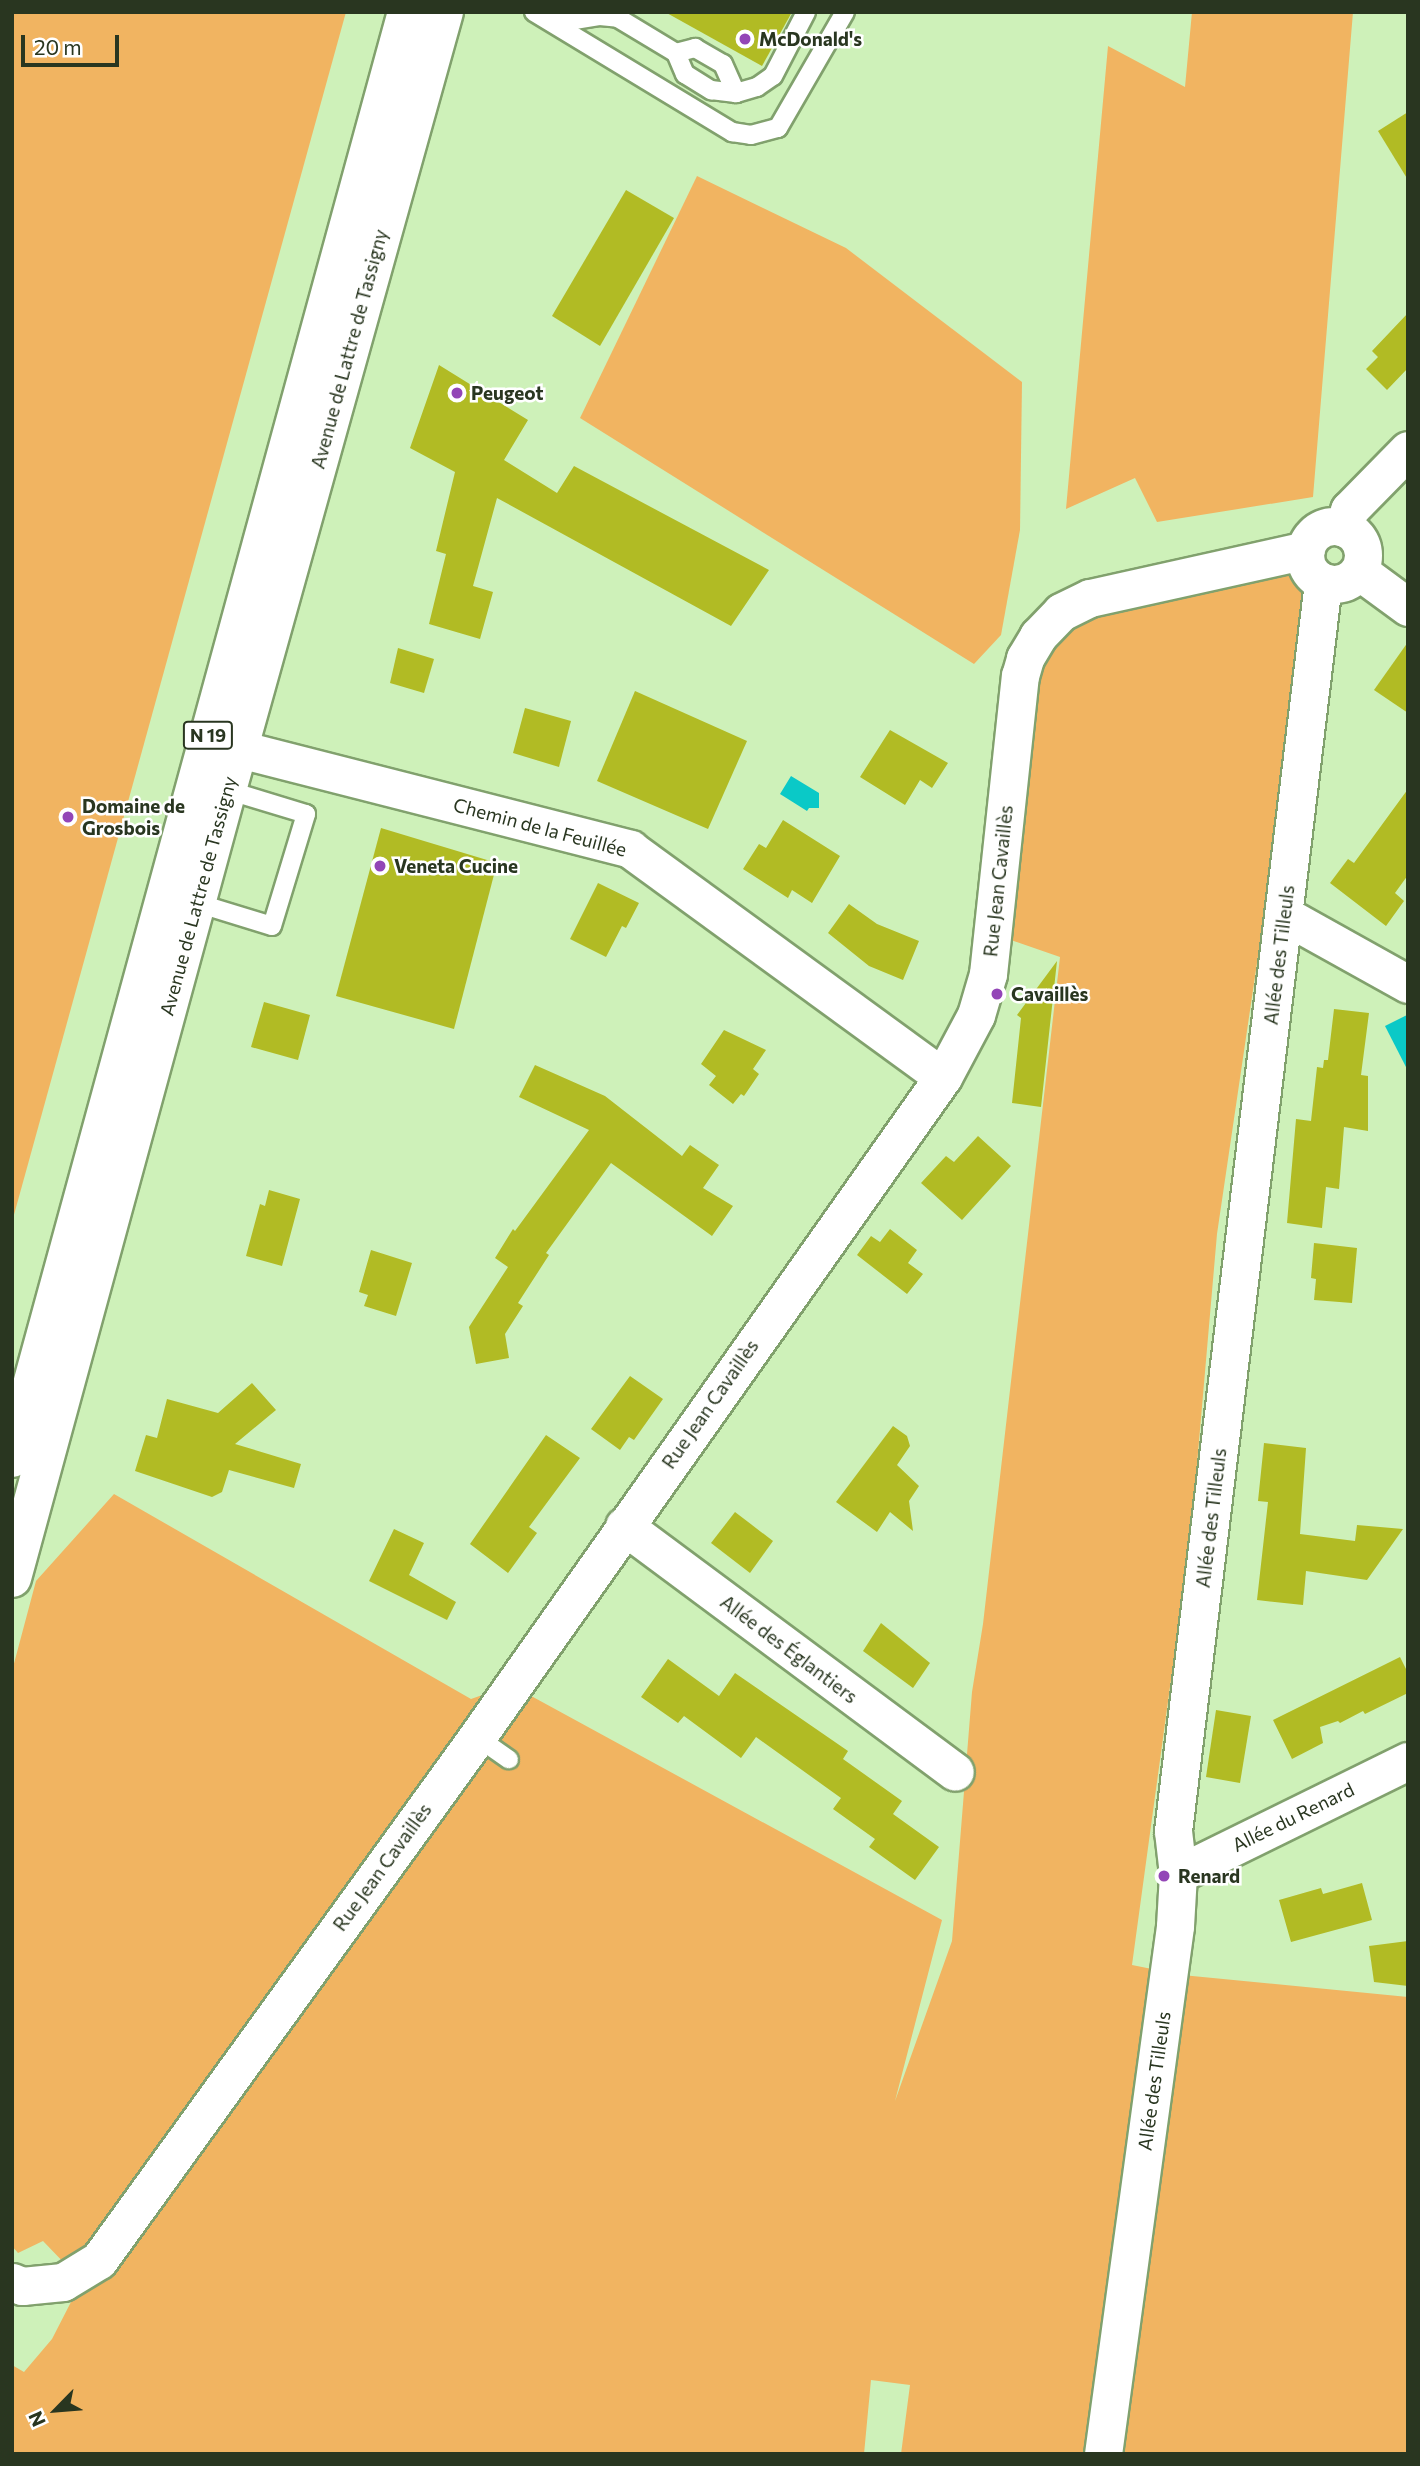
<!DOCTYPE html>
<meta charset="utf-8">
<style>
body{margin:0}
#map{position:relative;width:1420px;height:2466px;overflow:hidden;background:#cef1b9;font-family:Commissioner,sans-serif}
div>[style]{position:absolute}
.green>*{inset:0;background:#f1b461}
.water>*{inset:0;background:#0ac9c7}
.building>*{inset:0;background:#b1bb24}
.roads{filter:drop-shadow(2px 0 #81a16d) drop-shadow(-2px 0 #81a16d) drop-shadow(0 2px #81a16d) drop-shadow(0 -2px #81a16d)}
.service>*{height:18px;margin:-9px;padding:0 9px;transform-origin:9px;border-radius:9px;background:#fff}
.minor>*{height:37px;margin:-18.5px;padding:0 18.5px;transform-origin:18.5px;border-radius:18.5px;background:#fff}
.minor>.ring{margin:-18.5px;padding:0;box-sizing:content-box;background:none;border:37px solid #fff;border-radius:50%}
.primary>*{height:38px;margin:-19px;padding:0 19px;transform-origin:19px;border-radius:19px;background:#fff}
.dots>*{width:19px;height:19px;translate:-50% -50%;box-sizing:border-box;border:4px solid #fff;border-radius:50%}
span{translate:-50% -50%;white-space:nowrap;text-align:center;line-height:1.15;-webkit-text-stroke:5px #fff;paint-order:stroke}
.shield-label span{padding:2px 5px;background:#fff;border:2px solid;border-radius:5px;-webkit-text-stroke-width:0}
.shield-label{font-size:18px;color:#293620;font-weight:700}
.poi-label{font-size:19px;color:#293620;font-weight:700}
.left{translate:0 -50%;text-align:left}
.street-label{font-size:19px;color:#293620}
.frame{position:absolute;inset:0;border:14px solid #293620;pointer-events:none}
.north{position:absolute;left:21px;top:2375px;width:70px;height:70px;-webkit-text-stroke:5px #fff;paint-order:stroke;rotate:245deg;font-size:19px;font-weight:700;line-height:28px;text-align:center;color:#293620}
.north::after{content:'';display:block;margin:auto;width:24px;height:32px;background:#293620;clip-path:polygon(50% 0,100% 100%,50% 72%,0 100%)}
.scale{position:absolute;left:21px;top:35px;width:98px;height:32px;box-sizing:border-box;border:4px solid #293620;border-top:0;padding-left:9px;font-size:21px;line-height:24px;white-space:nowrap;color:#293620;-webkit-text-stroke:5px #fff;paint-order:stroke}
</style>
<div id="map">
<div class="green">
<i style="clip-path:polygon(12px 12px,346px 12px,12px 1222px)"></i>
<i style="clip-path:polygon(1192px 12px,1353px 12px,1313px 497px,1157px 522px,1135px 478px,1066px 509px,1108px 46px,1185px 87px)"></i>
<i style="clip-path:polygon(697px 176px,846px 248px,1022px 382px,1020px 530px,1001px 635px,974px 664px,580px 418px)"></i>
<i style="clip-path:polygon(1289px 572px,1304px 589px,1293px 719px,1217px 1234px,1191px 1533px,1132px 1965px,1182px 1975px,1408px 1997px,1408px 2454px,901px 2454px,910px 2385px,871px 2380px,864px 2454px,12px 2454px,12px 2365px,24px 2372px,52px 2339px,71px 2302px,70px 2269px,43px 2241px,18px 2253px,12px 2246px,12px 1671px,36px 1581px,114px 1494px,471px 1699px,511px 1685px,942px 1920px,895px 2101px,952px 1941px,972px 1692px,983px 1624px,1060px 957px,1008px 939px,1028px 710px,1044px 657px,1065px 625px,1102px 609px)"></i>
</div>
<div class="water">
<i style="clip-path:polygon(791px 776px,819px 793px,819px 808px,809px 808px,807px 811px,780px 794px)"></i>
<i style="clip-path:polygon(1407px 1015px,1408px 1068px,1407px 1069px,1385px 1026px)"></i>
</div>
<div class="building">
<i style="clip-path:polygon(665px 12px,792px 12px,762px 66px)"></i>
<i style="clip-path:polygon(1408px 112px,1408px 180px,1378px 131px)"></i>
<i style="clip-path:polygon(626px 190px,674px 218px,600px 346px,552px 316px)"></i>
<i style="clip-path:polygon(1408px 313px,1408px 368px,1387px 390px,1366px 369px,1378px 357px,1372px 351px)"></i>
<i style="clip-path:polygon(439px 365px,528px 420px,504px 460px,557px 493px,574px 466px,769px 570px,731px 626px,497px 498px,473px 586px,493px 592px,480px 639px,429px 624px,446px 554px,436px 551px,455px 472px,410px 448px)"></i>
<i style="clip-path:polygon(1408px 642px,1408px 713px,1374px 690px)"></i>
<i style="clip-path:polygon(398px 648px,434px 659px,424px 693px,390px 683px)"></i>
<i style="clip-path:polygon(635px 691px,747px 741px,708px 829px,597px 781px)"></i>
<i style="clip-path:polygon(525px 708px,571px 721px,559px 767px,513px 753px)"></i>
<i style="clip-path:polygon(890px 730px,948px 763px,932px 788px,920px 780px,905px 805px,860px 777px)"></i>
<i style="clip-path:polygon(1408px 789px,1408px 875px,1395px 893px,1404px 901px,1386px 926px,1330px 883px,1348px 859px,1354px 863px)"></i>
<i style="clip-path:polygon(783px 820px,840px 856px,812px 903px,792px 890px,788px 898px,743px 869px,759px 844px,766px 848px)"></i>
<i style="clip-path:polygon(381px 828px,497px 863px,454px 1029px,336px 996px)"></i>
<i style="clip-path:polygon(598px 883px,639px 903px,626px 928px,622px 926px,606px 957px,570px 939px)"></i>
<i style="clip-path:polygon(849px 904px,877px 924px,919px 941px,903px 980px,869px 966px,828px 933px)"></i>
<i style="clip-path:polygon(1057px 961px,1041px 1107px,1012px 1103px,1021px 1018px,1017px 1015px)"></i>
<i style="clip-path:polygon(264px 1002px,310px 1015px,298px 1060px,251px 1047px)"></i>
<i style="clip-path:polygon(1334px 1009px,1369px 1013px,1361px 1075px,1368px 1076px,1368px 1131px,1344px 1127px,1339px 1189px,1326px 1187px,1322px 1228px,1287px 1223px,1296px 1119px,1311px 1121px,1317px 1067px,1323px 1068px,1324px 1060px,1328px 1060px)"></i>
<i style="clip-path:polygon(724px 1030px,766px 1050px,753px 1069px,759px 1074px,744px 1096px,741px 1094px,733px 1104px,709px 1085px,716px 1076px,701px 1064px)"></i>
<i style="clip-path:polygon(535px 1065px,605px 1096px,682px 1156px,690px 1145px,719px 1165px,703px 1188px,733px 1206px,712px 1236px,611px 1163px,546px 1253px,549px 1255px,518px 1303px,523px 1306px,505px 1334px,509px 1358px,476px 1364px,469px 1327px,508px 1267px,495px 1258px,513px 1229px,515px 1231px,589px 1130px,519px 1097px)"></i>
<i style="clip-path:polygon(978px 1136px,1011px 1166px,962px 1220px,921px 1183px,946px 1156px,954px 1162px)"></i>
<i style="clip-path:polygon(269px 1190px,300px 1199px,282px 1266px,246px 1256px,260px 1204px,265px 1206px)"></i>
<i style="clip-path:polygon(890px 1229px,917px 1250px,908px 1263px,923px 1274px,907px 1294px,857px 1255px,871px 1236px,880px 1242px)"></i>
<i style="clip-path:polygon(1314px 1243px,1357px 1248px,1352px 1303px,1314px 1300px,1316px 1279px,1311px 1278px)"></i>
<i style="clip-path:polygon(371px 1250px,412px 1263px,396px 1316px,364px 1306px,368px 1295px,359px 1292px)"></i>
<i style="clip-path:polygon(630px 1376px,663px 1399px,634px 1440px,629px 1437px,620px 1450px,591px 1429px)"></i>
<i style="clip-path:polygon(252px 1383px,276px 1410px,235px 1444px,301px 1464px,294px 1488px,229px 1470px,222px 1492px,212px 1497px,135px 1471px,146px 1435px,157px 1438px,167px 1399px,218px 1413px)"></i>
<i style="clip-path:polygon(893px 1426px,907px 1436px,910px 1446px,897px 1465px,919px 1486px,909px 1501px,913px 1531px,890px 1512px,877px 1532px,836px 1502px)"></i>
<i style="clip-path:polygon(546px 1435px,580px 1458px,529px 1527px,537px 1533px,508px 1573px,470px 1544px)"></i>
<i style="clip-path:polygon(1264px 1443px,1306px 1448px,1300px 1534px,1355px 1541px,1357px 1525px,1403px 1529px,1367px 1580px,1306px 1571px,1303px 1605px,1257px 1600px,1268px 1502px,1258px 1501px)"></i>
<i style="clip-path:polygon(735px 1512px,773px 1541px,750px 1573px,711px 1543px)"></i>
<i style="clip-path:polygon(394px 1529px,424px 1543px,409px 1575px,456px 1602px,447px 1620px,369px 1581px)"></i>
<i style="clip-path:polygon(881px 1623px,930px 1663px,913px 1688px,863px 1651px)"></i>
<i style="clip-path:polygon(1400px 1657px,1408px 1673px,1408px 1693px,1365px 1714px,1363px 1711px,1340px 1723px,1338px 1721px,1320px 1727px,1323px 1743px,1292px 1759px,1273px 1720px)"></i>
<i style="clip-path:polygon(668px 1659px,719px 1696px,735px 1673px,848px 1751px,843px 1759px,902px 1801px,893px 1814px,939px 1847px,915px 1880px,869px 1847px,875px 1839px,833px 1809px,841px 1798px,756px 1737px,741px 1758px,684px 1716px,678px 1723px,641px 1697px)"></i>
<i style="clip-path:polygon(1216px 1710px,1251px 1716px,1240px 1783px,1206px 1777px)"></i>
<i style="clip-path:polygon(1362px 1883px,1372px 1920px,1291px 1942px,1279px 1900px,1321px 1888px,1323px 1894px)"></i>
<i style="clip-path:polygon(1408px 1941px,1408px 1986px,1374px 1982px,1369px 1946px)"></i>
</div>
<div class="roads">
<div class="service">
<i style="left:534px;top:12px;width:232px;rotate:31.2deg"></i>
<i style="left:732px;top:132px;width:19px;rotate:9deg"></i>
<i style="left:751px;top:135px;width:28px;rotate:-15deg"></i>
<i style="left:778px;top:128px;width:134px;rotate:-60deg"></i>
<i style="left:556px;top:19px;width:4px;rotate:90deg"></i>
<i style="left:556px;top:23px;width:45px;rotate:-9deg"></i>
<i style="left:600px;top:16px;width:18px;rotate:6deg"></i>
<i style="left:618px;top:18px;width:68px;rotate:31.1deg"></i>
<i style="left:676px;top:53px;width:23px;rotate:67deg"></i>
<i style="left:685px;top:74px;width:31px;rotate:32deg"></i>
<i style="left:711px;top:90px;width:25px;rotate:7deg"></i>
<i style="left:736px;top:93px;width:22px;rotate:-16deg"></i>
<i style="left:757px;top:87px;width:19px;rotate:-35deg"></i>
<i style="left:773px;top:76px;width:72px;rotate:-62.7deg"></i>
<i style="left:676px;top:53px;width:20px;rotate:-15deg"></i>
<i style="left:695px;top:48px;width:32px;rotate:30deg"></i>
<i style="left:723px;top:64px;width:32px;rotate:66deg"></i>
<i style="left:197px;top:903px;width:78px;rotate:17deg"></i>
<i style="left:272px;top:926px;width:117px;rotate:-73.1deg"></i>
<i style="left:306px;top:814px;width:83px;rotate:-163.1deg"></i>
<i style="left:477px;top:1737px;width:39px;rotate:35deg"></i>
</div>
<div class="minor">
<i class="ring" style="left:1305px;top:526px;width:21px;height:21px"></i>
<i style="left:1344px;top:528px;width:19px;rotate:-74deg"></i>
<i style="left:1349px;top:510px;width:84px;rotate:-45.5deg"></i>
<i style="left:1359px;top:571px;width:61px;rotate:36.3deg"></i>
<i style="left:239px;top:749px;width:404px;rotate:14.3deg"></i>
<i style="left:630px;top:849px;width:387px;rotate:36.1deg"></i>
<i style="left:1284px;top:915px;width:142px;rotate:29.1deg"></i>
<i style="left:624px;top:1526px;width:412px;rotate:36.6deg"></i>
<i style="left:1178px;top:1874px;width:256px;rotate:-26.2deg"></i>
<i style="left:12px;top:2282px;width:11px;rotate:22deg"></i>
<i style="left:22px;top:2286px;width:41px;rotate:-5.6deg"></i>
<i style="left:63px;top:2282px;width:42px;rotate:-31.4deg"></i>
<i style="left:99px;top:2260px;width:645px;rotate:-54.14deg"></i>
<i style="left:477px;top:1737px;width:808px;rotate:-54.78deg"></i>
<i style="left:943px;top:1077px;width:70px;rotate:-62deg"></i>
<i style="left:976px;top:1015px;width:43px;rotate:-73.7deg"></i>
<i style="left:988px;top:974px;width:300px;rotate:-83.9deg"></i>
<i style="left:1020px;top:676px;width:19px;rotate:-74deg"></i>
<i style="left:1025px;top:658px;width:26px;rotate:-59deg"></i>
<i style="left:1038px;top:636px;width:33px;rotate:-46deg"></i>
<i style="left:1061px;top:612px;width:32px;rotate:-26deg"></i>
<i style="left:1090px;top:598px;width:221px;rotate:-12.5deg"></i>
<i style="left:1103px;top:2454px;width:533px;rotate:-82.23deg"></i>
<i style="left:1175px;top:1926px;width:52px;rotate:-86.7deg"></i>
<i style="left:1178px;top:1874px;width:43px;rotate:-96.6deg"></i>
<i style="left:1173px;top:1831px;width:1258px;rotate:-83.15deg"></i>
</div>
<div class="primary">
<i style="left:12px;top:1458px;width:1499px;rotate:-74.72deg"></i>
<i style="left:12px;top:1578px;width:817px;rotate:-74.74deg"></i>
<i style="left:227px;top:790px;width:808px;rotate:-74.42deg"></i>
</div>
</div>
<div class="dots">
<i style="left:745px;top:39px;background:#9346b7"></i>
<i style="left:457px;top:393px;background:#9346b7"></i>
<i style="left:68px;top:817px;background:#9346b7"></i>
<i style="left:380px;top:866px;background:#9346b7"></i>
<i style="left:997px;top:994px;background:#9346b7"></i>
<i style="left:1164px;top:1876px;background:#9346b7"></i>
</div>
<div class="shield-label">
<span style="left:208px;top:735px">N 19</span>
</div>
<div class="poi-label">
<span class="left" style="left:759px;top:39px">McDonald's</span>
<span class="left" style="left:471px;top:393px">Peugeot</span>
<span class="left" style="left:82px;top:817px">Domaine de<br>Grosbois</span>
<span class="left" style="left:394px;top:866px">Veneta Cucine</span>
<span class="left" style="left:1011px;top:994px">Cavaillès</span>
<span class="left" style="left:1178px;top:1876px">Renard</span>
</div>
<div class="street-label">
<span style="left:349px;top:349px;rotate:-75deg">Avenue de Lattre de Tassigny</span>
<span style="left:540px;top:827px;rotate:15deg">Chemin de la Feuillée</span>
<span style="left:998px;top:881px;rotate:-84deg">Rue Jean Cavaillès</span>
<span style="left:198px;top:896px;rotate:-75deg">Avenue de Lattre de Tassigny</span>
<span style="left:1279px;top:955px;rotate:-83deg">Allée des Tilleuls</span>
<span style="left:710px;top:1404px;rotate:-55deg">Rue Jean Cavaillès</span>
<span style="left:1211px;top:1518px;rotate:-83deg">Allée des Tilleuls</span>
<span style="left:789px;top:1649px;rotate:37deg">Allée des Églantiers</span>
<span style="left:1293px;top:1817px;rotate:-26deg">Allée du Renard</span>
<span style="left:382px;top:1867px;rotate:-54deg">Rue Jean Cavaillès</span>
<span style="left:1154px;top:2081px;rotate:-82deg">Allée des Tilleuls</span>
</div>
<div class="frame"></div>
<div class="north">N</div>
<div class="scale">20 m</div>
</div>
